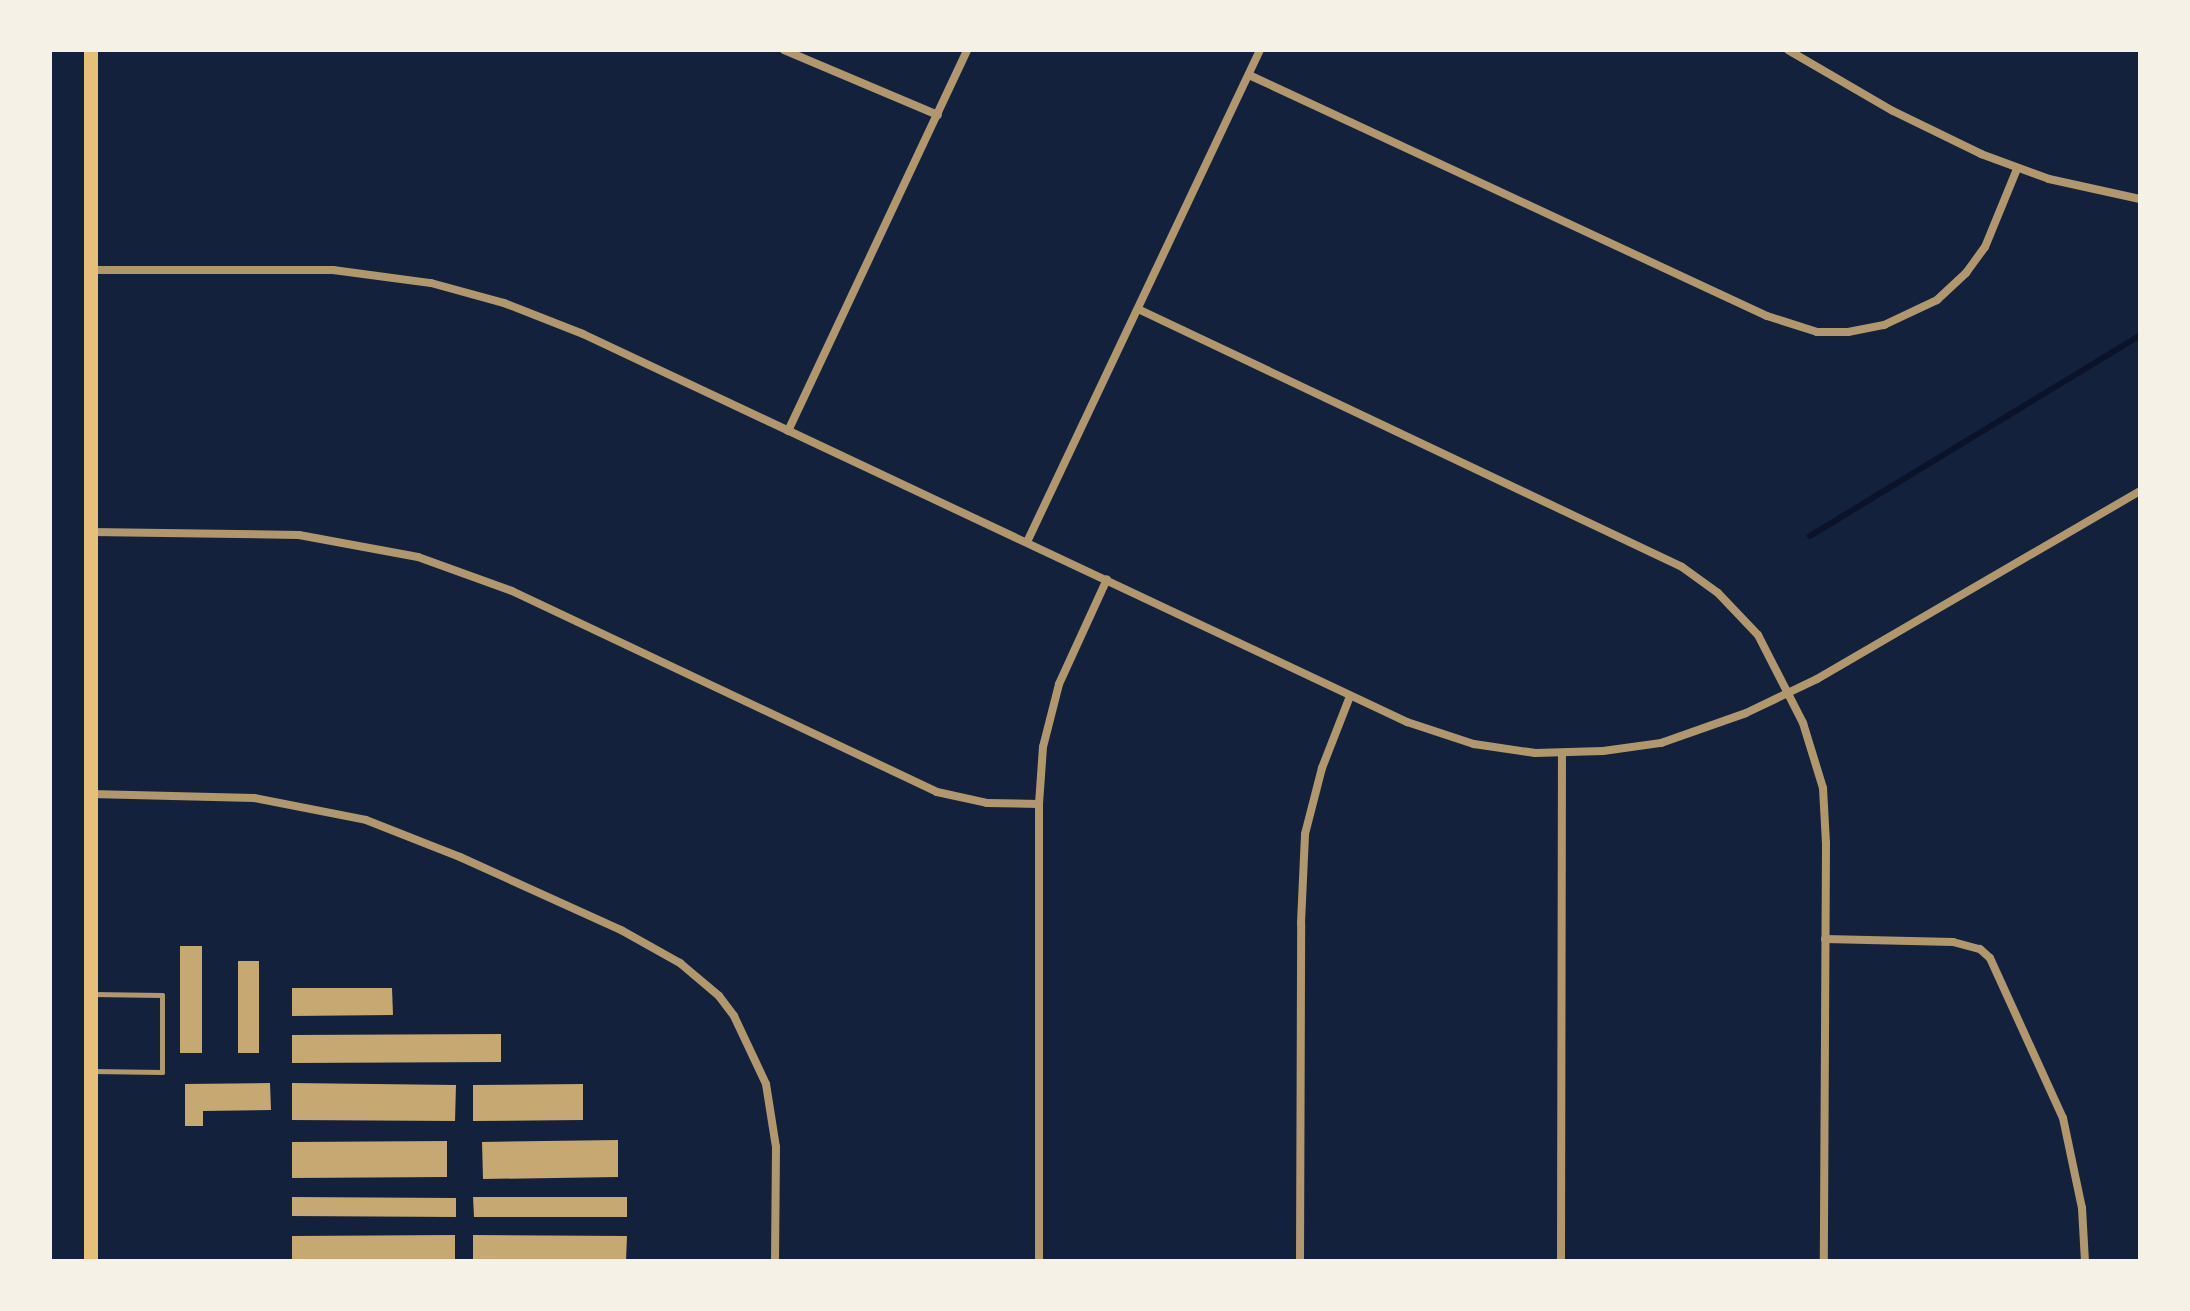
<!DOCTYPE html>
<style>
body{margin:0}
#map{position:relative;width:2190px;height:1311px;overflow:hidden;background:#14213d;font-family:"Open Sans",sans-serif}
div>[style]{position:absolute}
.stream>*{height:6px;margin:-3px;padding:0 3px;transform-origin:3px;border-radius:3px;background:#0b132b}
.building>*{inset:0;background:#c6a872}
.service>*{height:5px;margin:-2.5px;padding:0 2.5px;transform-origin:2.5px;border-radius:2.5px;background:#b1986c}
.minor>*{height:8px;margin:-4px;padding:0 4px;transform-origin:4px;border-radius:4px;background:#b1986c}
.secondary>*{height:14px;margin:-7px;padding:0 7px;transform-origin:7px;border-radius:7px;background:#e5c07b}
span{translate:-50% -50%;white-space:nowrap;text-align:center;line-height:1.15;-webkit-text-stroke:6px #f6f1e7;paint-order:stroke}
.frame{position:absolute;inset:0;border:52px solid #f6f1e7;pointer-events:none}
</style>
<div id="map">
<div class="stream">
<i style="left:1810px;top:536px;width:386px;rotate:-31.3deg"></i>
</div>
<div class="building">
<i style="clip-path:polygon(180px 946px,202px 946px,202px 1053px,180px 1053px)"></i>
<i style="clip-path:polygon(238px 961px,259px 961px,259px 1053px,238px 1053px)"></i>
<i style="clip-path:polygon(292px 988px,392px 988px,393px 1015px,292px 1016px)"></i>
<i style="clip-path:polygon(501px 1034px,501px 1062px,292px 1063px,292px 1035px)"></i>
<i style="clip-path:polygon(270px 1083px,271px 1110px,203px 1111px,203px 1126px,185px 1126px,185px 1084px)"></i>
<i style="clip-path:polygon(292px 1083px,456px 1085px,455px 1121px,292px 1120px)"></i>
<i style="clip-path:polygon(583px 1084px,583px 1120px,473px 1121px,473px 1085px)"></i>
<i style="clip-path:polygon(618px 1140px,618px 1177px,483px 1179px,482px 1142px)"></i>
<i style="clip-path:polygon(447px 1141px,447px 1177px,292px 1178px,292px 1142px)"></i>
<i style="clip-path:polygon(292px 1197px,456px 1198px,456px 1217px,292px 1216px)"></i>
<i style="clip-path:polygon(473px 1197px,627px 1197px,627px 1217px,474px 1217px)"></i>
<i style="clip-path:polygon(455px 1235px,455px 1261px,292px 1261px,292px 1236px)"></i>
<i style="clip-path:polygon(473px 1235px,627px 1236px,626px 1261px,473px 1261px)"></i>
</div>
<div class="service">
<i style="left:92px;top:994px;width:70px;rotate:0.8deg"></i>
<i style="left:162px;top:995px;width:77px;rotate:90deg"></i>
<i style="left:162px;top:1072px;width:70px;rotate:-179.2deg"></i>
</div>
<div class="minor">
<i style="left:784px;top:50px;width:167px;rotate:22.9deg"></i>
<i style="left:1788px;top:50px;width:121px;rotate:30.2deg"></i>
<i style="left:1893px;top:111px;width:98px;rotate:26deg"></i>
<i style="left:1981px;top:154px;width:72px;rotate:20.2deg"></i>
<i style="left:2049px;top:179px;width:93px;rotate:12.4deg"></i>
<i style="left:1249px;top:75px;width:571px;rotate:24.95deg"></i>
<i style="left:1767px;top:316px;width:52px;rotate:17.7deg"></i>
<i style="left:1817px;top:332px;width:31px"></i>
<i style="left:1848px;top:332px;width:37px;rotate:-11deg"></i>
<i style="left:1884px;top:325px;width:59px;rotate:-25.3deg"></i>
<i style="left:1937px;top:300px;width:40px;rotate:-43deg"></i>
<i style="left:1966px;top:273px;width:32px;rotate:-54deg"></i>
<i style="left:1985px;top:247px;width:84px;rotate:-67.7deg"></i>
<i style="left:92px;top:270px;width:241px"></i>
<i style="left:333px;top:270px;width:99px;rotate:7.6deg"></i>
<i style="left:431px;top:283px;width:76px;rotate:15.3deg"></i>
<i style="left:504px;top:303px;width:85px;rotate:21.4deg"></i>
<i style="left:583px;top:334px;width:911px;rotate:25.21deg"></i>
<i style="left:1407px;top:722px;width:71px;rotate:18.2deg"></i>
<i style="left:1474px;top:744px;width:62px;rotate:8.4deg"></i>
<i style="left:1535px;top:753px;width:68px;rotate:-1.7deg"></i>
<i style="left:1603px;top:751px;width:59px;rotate:-7.9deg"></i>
<i style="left:1661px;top:743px;width:90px;rotate:-19.4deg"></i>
<i style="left:1746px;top:713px;width:79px;rotate:-25.6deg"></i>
<i style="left:1817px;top:679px;width:374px;rotate:-30.2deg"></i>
<i style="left:1138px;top:309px;width:602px;rotate:25.37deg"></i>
<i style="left:1682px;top:567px;width:44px;rotate:35.8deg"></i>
<i style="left:1718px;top:593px;width:58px;rotate:46.4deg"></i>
<i style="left:1758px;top:635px;width:99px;rotate:62.9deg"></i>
<i style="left:1803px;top:723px;width:68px;rotate:72.9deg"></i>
<i style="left:1823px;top:788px;width:55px;rotate:86.9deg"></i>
<i style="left:1826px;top:843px;width:418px;rotate:90.3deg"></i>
<i style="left:788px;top:431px;width:421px;rotate:-64.8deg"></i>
<i style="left:91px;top:532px;width:208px;rotate:0.8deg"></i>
<i style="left:299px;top:535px;width:121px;rotate:10.5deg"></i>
<i style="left:418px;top:557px;width:100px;rotate:19.9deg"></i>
<i style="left:512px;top:591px;width:470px;rotate:25.3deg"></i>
<i style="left:937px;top:792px;width:51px;rotate:12.4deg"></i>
<i style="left:987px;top:803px;width:52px;rotate:1.1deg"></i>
<i style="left:1027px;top:542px;width:544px;rotate:-64.66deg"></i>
<i style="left:91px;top:794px;width:163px;rotate:1.4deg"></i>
<i style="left:254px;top:798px;width:114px;rotate:11.1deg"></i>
<i style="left:366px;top:820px;width:101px;rotate:21.5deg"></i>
<i style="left:460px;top:857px;width:177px;rotate:24.4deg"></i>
<i style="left:621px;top:930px;width:68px;rotate:29.2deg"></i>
<i style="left:680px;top:963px;width:51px;rotate:40.2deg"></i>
<i style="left:719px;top:996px;width:25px;rotate:53deg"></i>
<i style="left:734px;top:1016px;width:75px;rotate:64.8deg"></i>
<i style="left:766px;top:1084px;width:64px;rotate:81deg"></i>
<i style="left:776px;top:1147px;width:114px;rotate:90.5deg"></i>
<i style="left:1825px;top:939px;width:128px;rotate:1.3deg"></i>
<i style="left:1953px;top:942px;width:28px;rotate:15deg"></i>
<i style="left:1980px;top:949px;width:13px;rotate:42deg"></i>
<i style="left:1990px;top:958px;width:176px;rotate:65.5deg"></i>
<i style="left:2063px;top:1118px;width:92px;rotate:78.1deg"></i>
<i style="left:2082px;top:1208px;width:53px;rotate:86.8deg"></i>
<i style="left:1039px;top:1261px;width:457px;rotate:-90deg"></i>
<i style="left:1039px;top:804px;width:57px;rotate:-86deg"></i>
<i style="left:1043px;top:747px;width:65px;rotate:-75.7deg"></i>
<i style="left:1059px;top:684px;width:115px;rotate:-65.4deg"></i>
<i style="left:1300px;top:1261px;width:338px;rotate:-89.8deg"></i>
<i style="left:1301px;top:923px;width:89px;rotate:-87.4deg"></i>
<i style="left:1305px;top:834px;width:68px;rotate:-75.6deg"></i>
<i style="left:1322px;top:768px;width:77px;rotate:-68.7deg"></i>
<i style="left:1561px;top:1261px;width:507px;rotate:-89.89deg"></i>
</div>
<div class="secondary">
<i style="left:91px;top:1261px;width:1211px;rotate:-90deg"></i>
</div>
<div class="frame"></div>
</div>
